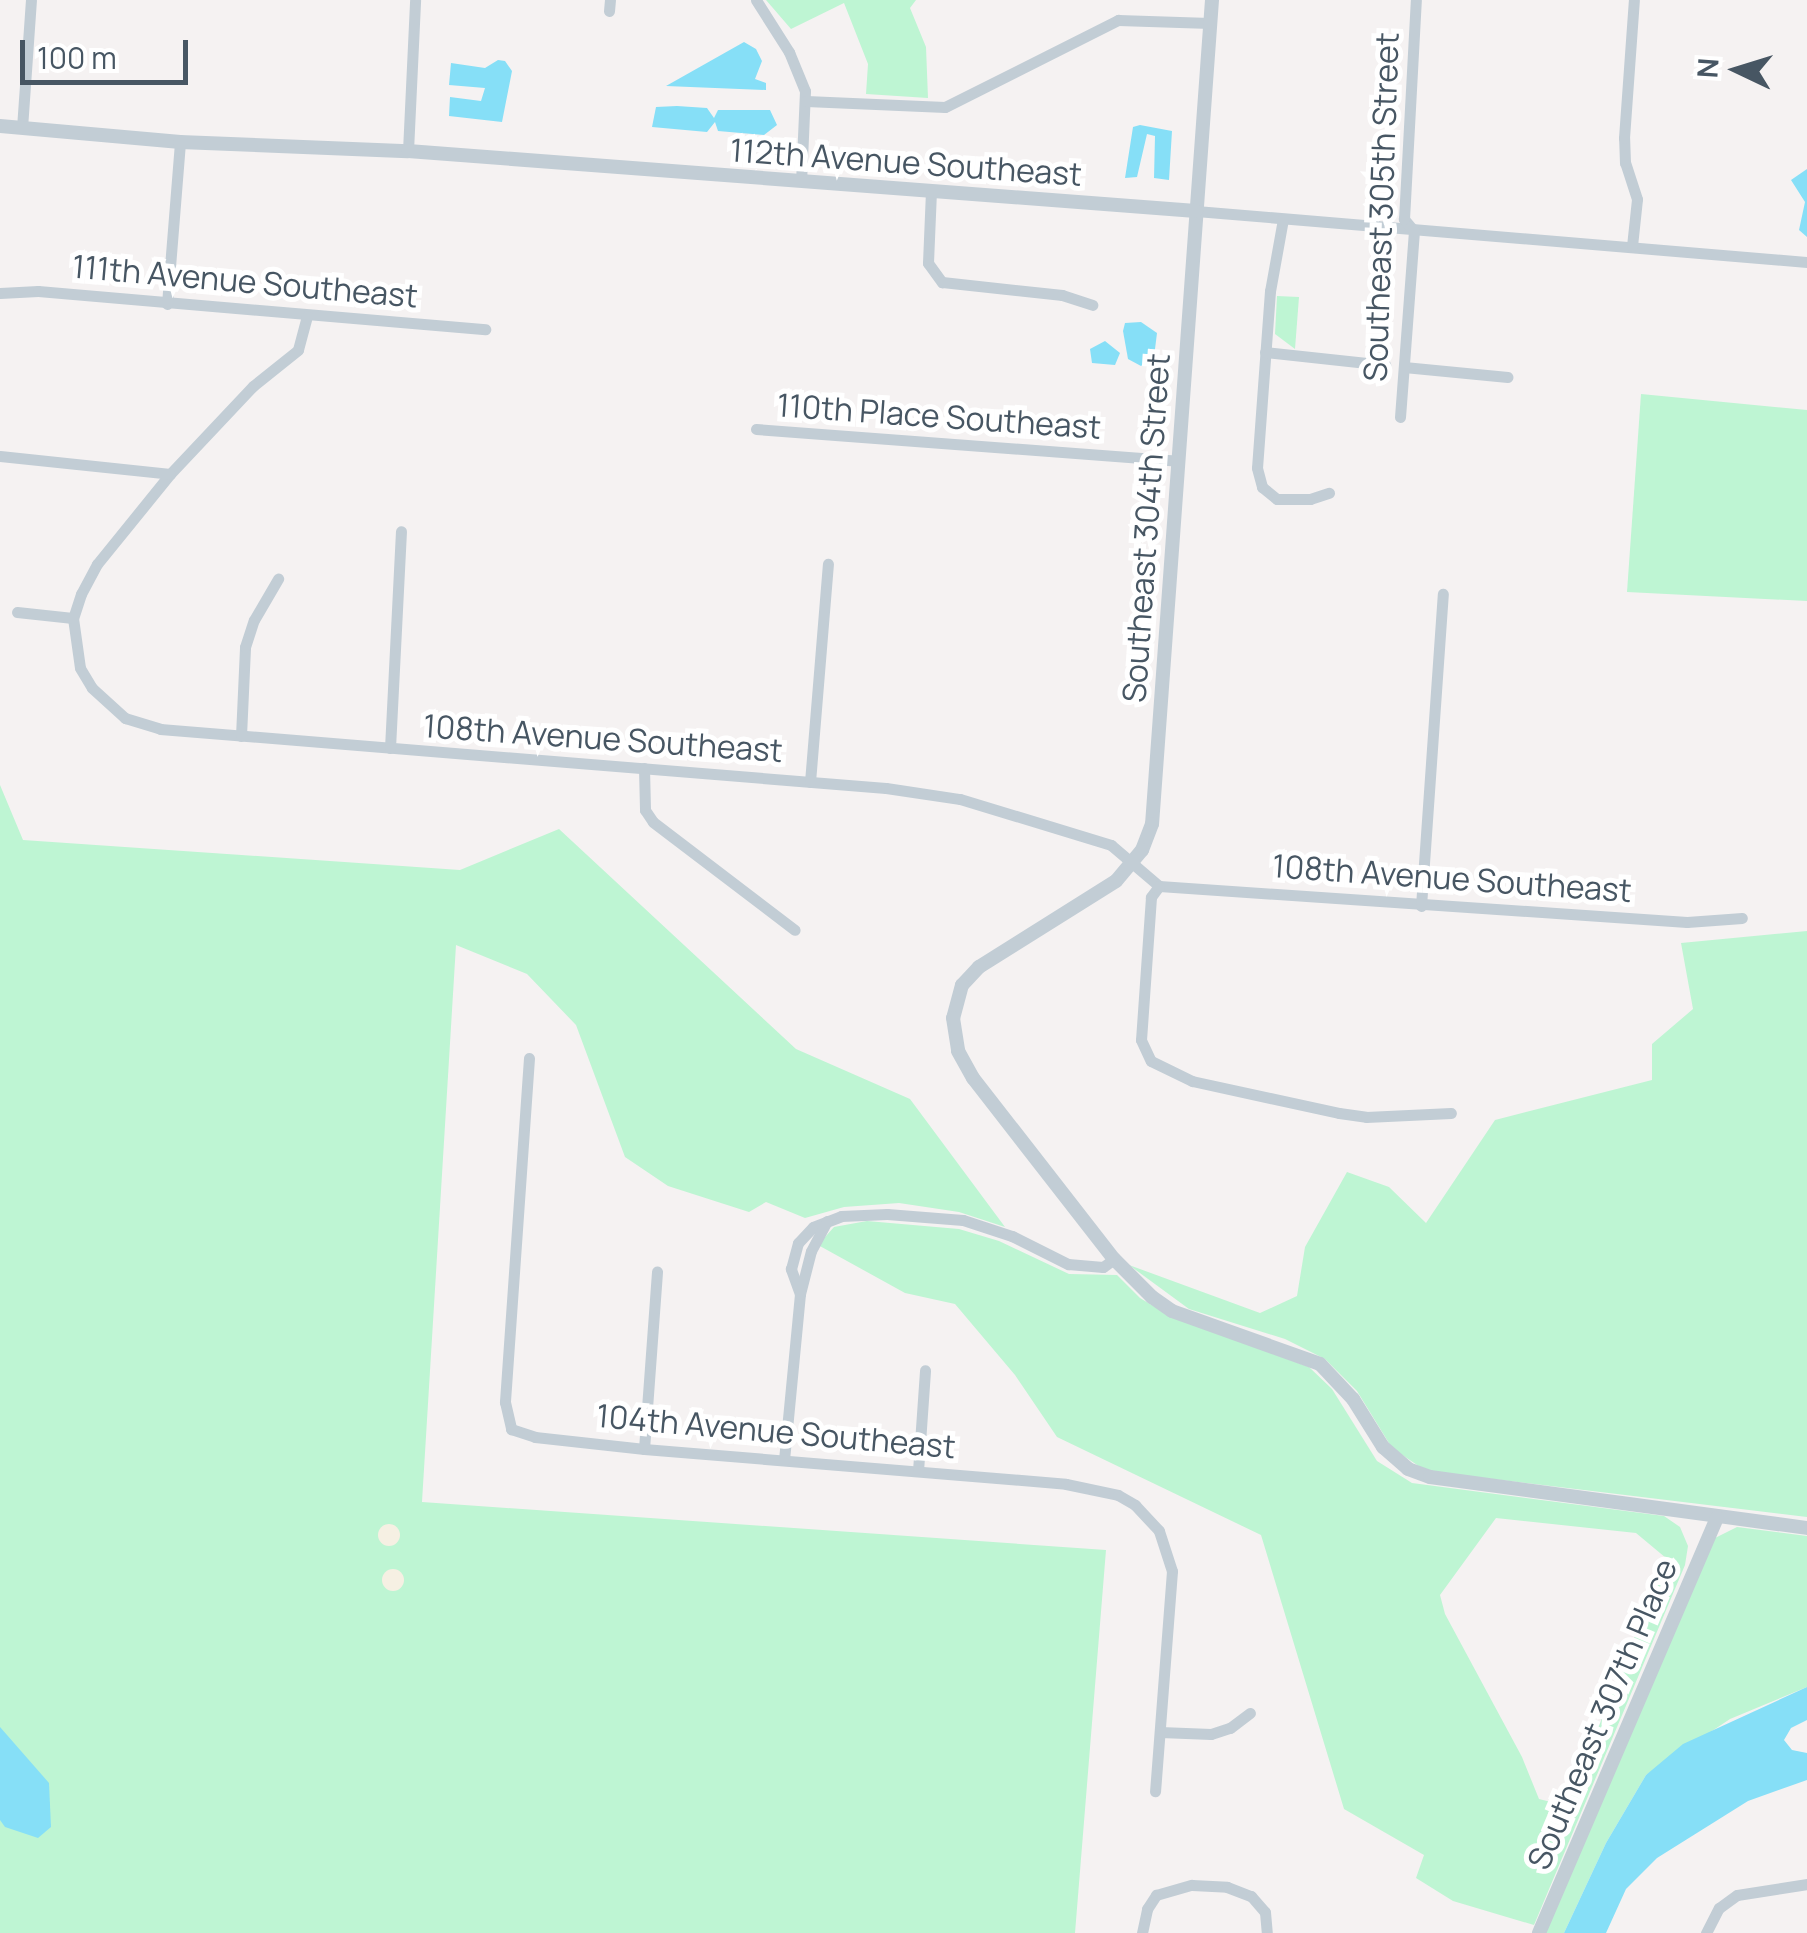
<!DOCTYPE html>
<style>
body{margin:0}
#map{position:relative;width:1807px;height:1933px;overflow:hidden;background:#f5f2f2;font-family:Manrope,sans-serif}
div>[style]{position:absolute}
.green>*{inset:0;background:#bef5d3}
.sand>*{inset:0;background:#f6f0e3}
.round{border-radius:50%}
.water>*{inset:0;background:#86dff7}
.minor>*{height:11px;margin:-5.5px;padding:0 5.5px;transform-origin:5.5px;border-radius:5.5px;background:#c2cdd5}
.tertiary>*{height:14px;margin:-7px;padding:0 7px;transform-origin:7px;border-radius:7px;background:#c2cdd5}
span{translate:-50% -50%;white-space:nowrap;text-align:center;line-height:1.15;-webkit-text-stroke:10px #fff;paint-order:stroke}
.street-label{font-size:32px;color:#475663}
.north{position:absolute;left:1687px;top:20px;width:100px;height:100px;-webkit-text-stroke:8px #fff;paint-order:stroke;rotate:274deg;font-size:28px;font-weight:700;line-height:40px;text-align:center;color:#475663}
.north::after{content:'';display:block;margin:auto;width:35px;height:45px;background:#475663;clip-path:polygon(50% 0,100% 100%,50% 72%,0 100%)}
.scale{position:absolute;left:20px;top:40px;width:168px;height:45px;box-sizing:border-box;border:5px solid #475663;border-top:0;padding-left:12px;font-size:30px;line-height:35px;white-space:nowrap;color:#475663;-webkit-text-stroke:8px #fff;paint-order:stroke}
</style>
<div id="map">
<div class="green">
<i style="clip-path:polygon(766px 0,916px 0,910px 8px,926px 47px,928px 98px,866px 94px,868px 64px,844px 3px,791px 29px)"></i>
<i style="clip-path:polygon(1277px 296px,1299px 297px,1295px 349px,1275px 334px)"></i>
<i style="clip-path:polygon(1641px 394px,1807px 410px,1807px 601px,1627px 592px)"></i>
<i style="clip-path:polygon(0 785px,23px 840px,460px 870px,559px 829px,796px 1049px,910px 1099px,1005px 1227px,959px 1212px,899px 1203px,844px 1207px,805px 1218px,766px 1202px,749px 1212px,668px 1186px,625px 1157px,576px 1025px,527px 974px,456px 945px,422px 1502px,1106px 1550px,1075px 1933px,0 1933px)"></i>
<i style="clip-path:polygon(1807px 931px,1807px 1517px,1426px 1471px,1392px 1448px,1357px 1391px,1325px 1359px,1285px 1339px,1189px 1309px,1129px 1265px,1260px 1313px,1297px 1296px,1305px 1247px,1347px 1172px,1389px 1187px,1426px 1223px,1495px 1120px,1652px 1080px,1652px 1044px,1693px 1009px,1681px 943px)"></i>
<i style="clip-path:polygon(evenodd,867px 1221px,959px 1229px,999px 1241px,1069px 1274px,1117px 1275px,1140px 1298px,1170px 1316px,1309px 1367px,1332px 1389px,1377px 1461px,1412px 1483px,1664px 1516px,1680px 1527px,1688px 1546px,1685px 1565px,1534px 1925px,1453px 1901px,1416px 1878px,1424px 1855px,1344px 1809px,1261px 1535px,1057px 1437px,1015px 1375px,955px 1304px,905px 1293px,818px 1245px,834px 1227px,867px 1221px,1496px 1518px,1636px 1533px,1666px 1558px,1567px 1806px,1539px 1799px,1522px 1757px,1445px 1614px,1440px 1595px,1496px 1518px)"></i>
<i style="clip-path:polygon(1737px 1527px,1807px 1536px,1807px 1687px,1730px 1719px,1646px 1775px,1606px 1843px,1564px 1933px,1541px 1933px,1715px 1538px)"></i>
</div>
<div class="sand">
<i class="round" style="left:378px;top:1524px;width:22px;height:22px"></i>
<i class="round" style="left:382px;top:1569px;width:22px;height:22px"></i>
</div>
<div class="water">
<i style="clip-path:polygon(744px 42px,756px 49px,762px 61px,755px 79px,766px 83px,766px 90px,666px 86px)"></i>
<i style="clip-path:polygon(498px 60px,505px 61px,512px 71px,502px 122px,449px 116px,450px 97px,481px 101px,485px 88px,449px 85px,451px 63px,485px 68px)"></i>
<i style="clip-path:polygon(677px 106px,707px 108px,714px 118px,718px 110px,770px 110px,777px 125px,764px 135px,718px 131px,715px 122px,707px 132px,652px 127px,656px 107px)"></i>
<i style="clip-path:polygon(1140px 125px,1172px 131px,1169px 180px,1154px 178px,1155px 136px,1147px 134px,1137px 177px,1125px 178px,1133px 127px)"></i>
<i style="clip-path:polygon(1807px 169px,1807px 237px,1799px 230px,1805px 202px,1791px 180px)"></i>
<i style="clip-path:polygon(1141px 322px,1157px 333px,1154px 357px,1141px 366px,1128px 359px,1123px 331px,1125px 323px)"></i>
<i style="clip-path:polygon(1105px 341px,1120px 353px,1115px 365px,1092px 363px,1090px 349px)"></i>
<i style="clip-path:polygon(1807px 1687px,1807px 1720px,1791px 1728px,1784px 1740px,1792px 1750px,1807px 1753px,1807px 1780px,1748px 1801px,1657px 1858px,1626px 1889px,1606px 1933px,1564px 1933px,1606px 1843px,1646px 1775px,1683px 1744px)"></i>
<i style="clip-path:polygon(0 1727px,49px 1783px,51px 1827px,38px 1838px,5px 1827px,0 1820px)"></i>
</div>
<div class="minor">
<i style="left:756px;top:0;width:62px;rotate:57.6deg"></i>
<i style="left:789px;top:52px;width:42px;rotate:67.7deg"></i>
<i style="left:805px;top:91px;width:90px;rotate:92.5deg"></i>
<i style="left:609px;top:11px;width:11px;rotate:-85deg"></i>
<i style="left:806px;top:101px;width:139px;rotate:2.5deg"></i>
<i style="left:945px;top:107px;width:194px;rotate:-26.7deg"></i>
<i style="left:1118px;top:20px;width:92px;rotate:1.9deg"></i>
<i style="left:22px;top:128px;width:128px;rotate:-86deg"></i>
<i style="left:408px;top:151px;width:151px;rotate:-87.3deg"></i>
<i style="left:931px;top:191px;width:72px;rotate:92.4deg"></i>
<i style="left:928px;top:263px;width:24px;rotate:54deg"></i>
<i style="left:942px;top:282px;width:121px;rotate:6.2deg"></i>
<i style="left:1062px;top:295px;width:32px;rotate:18deg"></i>
<i style="left:1196px;top:211px;width:613px;rotate:4.77deg"></i>
<i style="left:1283px;top:219px;width:73px;rotate:100.2deg"></i>
<i style="left:1270px;top:291px;width:177px;rotate:94.2deg"></i>
<i style="left:1257px;top:468px;width:20px;rotate:75deg"></i>
<i style="left:1262px;top:487px;width:19px;rotate:39deg"></i>
<i style="left:1277px;top:499px;width:33px"></i>
<i style="left:1310px;top:499px;width:20px;rotate:-18deg"></i>
<i style="left:1632px;top:246px;width:47px;rotate:-83.9deg"></i>
<i style="left:1637px;top:199px;width:38px;rotate:-108deg"></i>
<i style="left:1625px;top:163px;width:25px;rotate:-92deg"></i>
<i style="left:1624px;top:138px;width:138px;rotate:-85.9deg"></i>
<i style="left:0;top:293px;width:38px;rotate:-3deg"></i>
<i style="left:38px;top:291px;width:449px;rotate:4.9deg"></i>
<i style="left:167px;top:304px;width:163px;rotate:-85.4deg"></i>
<i style="left:307px;top:316px;width:35px;rotate:105deg"></i>
<i style="left:298px;top:350px;width:58px;rotate:141.3deg"></i>
<i style="left:253px;top:386px;width:121px;rotate:133.3deg"></i>
<i style="left:170px;top:474px;width:116px;rotate:129deg"></i>
<i style="left:97px;top:564px;width:34px;rotate:118deg"></i>
<i style="left:81px;top:594px;width:25px;rotate:108deg"></i>
<i style="left:73px;top:618px;width:50px;rotate:82deg"></i>
<i style="left:80px;top:668px;width:23px;rotate:59deg"></i>
<i style="left:92px;top:688px;width:45px;rotate:42.3deg"></i>
<i style="left:125px;top:718px;width:37px;rotate:17deg"></i>
<i style="left:160px;top:729px;width:728px;rotate:4.65deg"></i>
<i style="left:886px;top:788px;width:75px;rotate:8.5deg"></i>
<i style="left:960px;top:799px;width:158px;rotate:16.9deg"></i>
<i style="left:1111px;top:845px;width:63px;rotate:40.5deg"></i>
<i style="left:1265px;top:352px;width:121px;rotate:6.2deg"></i>
<i style="left:1404px;top:367px;width:104px;rotate:5.5deg"></i>
<i style="left:1400px;top:417px;width:187px;rotate:-85.7deg"></i>
<i style="left:1414px;top:231px;width:16px;rotate:-130deg"></i>
<i style="left:1404px;top:219px;width:219px;rotate:-86.9deg"></i>
<i style="left:756px;top:429px;width:423px;rotate:4.3deg"></i>
<i style="left:0;top:456px;width:171px;rotate:6deg"></i>
<i style="left:17px;top:612px;width:56px;rotate:6.1deg"></i>
<i style="left:241px;top:736px;width:89px;rotate:-87.4deg"></i>
<i style="left:245px;top:647px;width:28px;rotate:-72deg"></i>
<i style="left:254px;top:620px;width:48px;rotate:-59.7deg"></i>
<i style="left:390px;top:748px;width:217px;rotate:-87.1deg"></i>
<i style="left:644px;top:768px;width:42px;rotate:88.6deg"></i>
<i style="left:645px;top:810px;width:14px;rotate:56deg"></i>
<i style="left:653px;top:822px;width:178px;rotate:37.3deg"></i>
<i style="left:810px;top:782px;width:219px;rotate:-85.3deg"></i>
<i style="left:1159px;top:886px;width:529px;rotate:3.9deg"></i>
<i style="left:1687px;top:922px;width:55px;rotate:-4.2deg"></i>
<i style="left:1159px;top:886px;width:14px;rotate:126deg"></i>
<i style="left:1151px;top:897px;width:143px;rotate:94deg"></i>
<i style="left:1141px;top:1040px;width:23px;rotate:65deg"></i>
<i style="left:1151px;top:1061px;width:46px;rotate:26deg"></i>
<i style="left:1192px;top:1081px;width:150px;rotate:12.3deg"></i>
<i style="left:1339px;top:1113px;width:27px;rotate:8deg"></i>
<i style="left:1366px;top:1117px;width:85px;rotate:-2.7deg"></i>
<i style="left:1421px;top:906px;width:313px;rotate:-86deg"></i>
<i style="left:529px;top:1058px;width:345px;rotate:94deg"></i>
<i style="left:505px;top:1402px;width:28px;rotate:77deg"></i>
<i style="left:511px;top:1429px;width:25px;rotate:18deg"></i>
<i style="left:535px;top:1437px;width:110px;rotate:6.3deg"></i>
<i style="left:644px;top:1449px;width:423px;rotate:4.7deg"></i>
<i style="left:1066px;top:1484px;width:53px;rotate:11.9deg"></i>
<i style="left:1118px;top:1495px;width:20px;rotate:30deg"></i>
<i style="left:1135px;top:1505px;width:35px;rotate:47deg"></i>
<i style="left:1159px;top:1531px;width:42px;rotate:72deg"></i>
<i style="left:1172px;top:1571px;width:221px;rotate:94.4deg"></i>
<i style="left:800px;top:1294px;width:27px;rotate:-110deg"></i>
<i style="left:791px;top:1269px;width:27px;rotate:-75deg"></i>
<i style="left:798px;top:1243px;width:22px;rotate:-47deg"></i>
<i style="left:813px;top:1227px;width:30px;rotate:-21deg"></i>
<i style="left:841px;top:1216px;width:46px;rotate:-2.5deg"></i>
<i style="left:887px;top:1214px;width:76px;rotate:4.5deg"></i>
<i style="left:963px;top:1220px;width:52px;rotate:18.1deg"></i>
<i style="left:1012px;top:1236px;width:63px;rotate:26.6deg"></i>
<i style="left:1068px;top:1264px;width:35px;rotate:5deg"></i>
<i style="left:1103px;top:1267px;width:14px;rotate:-36deg"></i>
<i style="left:644px;top:1449px;width:178px;rotate:-85.8deg"></i>
<i style="left:784px;top:1460px;width:167px;rotate:-84.5deg"></i>
<i style="left:800px;top:1294px;width:44px;rotate:-75.7deg"></i>
<i style="left:811px;top:1251px;width:34px;rotate:-62deg"></i>
<i style="left:918px;top:1471px;width:101px;rotate:-86deg"></i>
<i style="left:1160px;top:1732px;width:51px;rotate:2.2deg"></i>
<i style="left:1211px;top:1734px;width:20px;rotate:-18deg"></i>
<i style="left:1230px;top:1728px;width:25px;rotate:-37deg"></i>
<i style="left:1142px;top:1933px;width:25px;rotate:-78deg"></i>
<i style="left:1147px;top:1909px;width:17px;rotate:-57deg"></i>
<i style="left:1156px;top:1895px;width:37px;rotate:-16deg"></i>
<i style="left:1192px;top:1885px;width:35px;rotate:3deg"></i>
<i style="left:1227px;top:1887px;width:26px;rotate:21deg"></i>
<i style="left:1251px;top:1896px;width:21px;rotate:49deg"></i>
<i style="left:1265px;top:1912px;width:21px;rotate:85deg"></i>
<i style="left:1706px;top:1933px;width:28px;rotate:-63deg"></i>
<i style="left:1719px;top:1908px;width:22px;rotate:-36deg"></i>
<i style="left:1737px;top:1895px;width:71px;rotate:-8.9deg"></i>
</div>
<div class="tertiary">
<i style="left:1212px;top:0;width:826px;rotate:94.16deg"></i>
<i style="left:1152px;top:824px;width:28px;rotate:111deg"></i>
<i style="left:1142px;top:850px;width:40px;rotate:130deg"></i>
<i style="left:1116px;top:881px;width:162px;rotate:147.9deg"></i>
<i style="left:979px;top:967px;width:25px;rotate:133deg"></i>
<i style="left:962px;top:985px;width:34px;rotate:105deg"></i>
<i style="left:953px;top:1018px;width:33px;rotate:81deg"></i>
<i style="left:958px;top:1051px;width:31px;rotate:61deg"></i>
<i style="left:973px;top:1078px;width:229px;rotate:52.1deg"></i>
<i style="left:1114px;top:1259px;width:54px;rotate:45deg"></i>
<i style="left:1152px;top:1297px;width:24px;rotate:35deg"></i>
<i style="left:1172px;top:1311px;width:157px;rotate:19.7deg"></i>
<i style="left:1320px;top:1364px;width:48px;rotate:46.7deg"></i>
<i style="left:1353px;top:1399px;width:57px;rotate:58deg"></i>
<i style="left:1383px;top:1447px;width:33px;rotate:41deg"></i>
<i style="left:1408px;top:1469px;width:23px;rotate:20deg"></i>
<i style="left:1430px;top:1477px;width:380px;rotate:7.7deg"></i>
<i style="left:0;top:126px;width:181px;rotate:5.1deg"></i>
<i style="left:180px;top:142px;width:228px;rotate:2.3deg"></i>
<i style="left:408px;top:151px;width:790px;rotate:4.35deg"></i>
<i style="left:1539px;top:1933px;width:452px;rotate:-66.8deg"></i>
</div>
<div class="street-label">
<span style="left:906px;top:162px;rotate:4deg">112th Avenue Southeast</span>
<span style="left:1381px;top:207px;rotate:-88deg">Southeast 305th Street</span>
<span style="left:245px;top:281px;rotate:5deg">111th Avenue Southeast</span>
<span style="left:939px;top:416px;rotate:4deg">110th Place Southeast</span>
<span style="left:1146px;top:528px;rotate:-86deg">Southeast 304th Street</span>
<span style="left:603px;top:738px;rotate:4deg">108th Avenue Southeast</span>
<span style="left:1452px;top:878px;rotate:4deg">108th Avenue Southeast</span>
<span style="left:776px;top:1431px;rotate:5deg">104th Avenue Southeast</span>
<span style="left:1602px;top:1714px;rotate:-67deg">Southeast 307th Place</span>
</div>
<div class="north">N</div>
<div class="scale">100 m</div>
</div>
